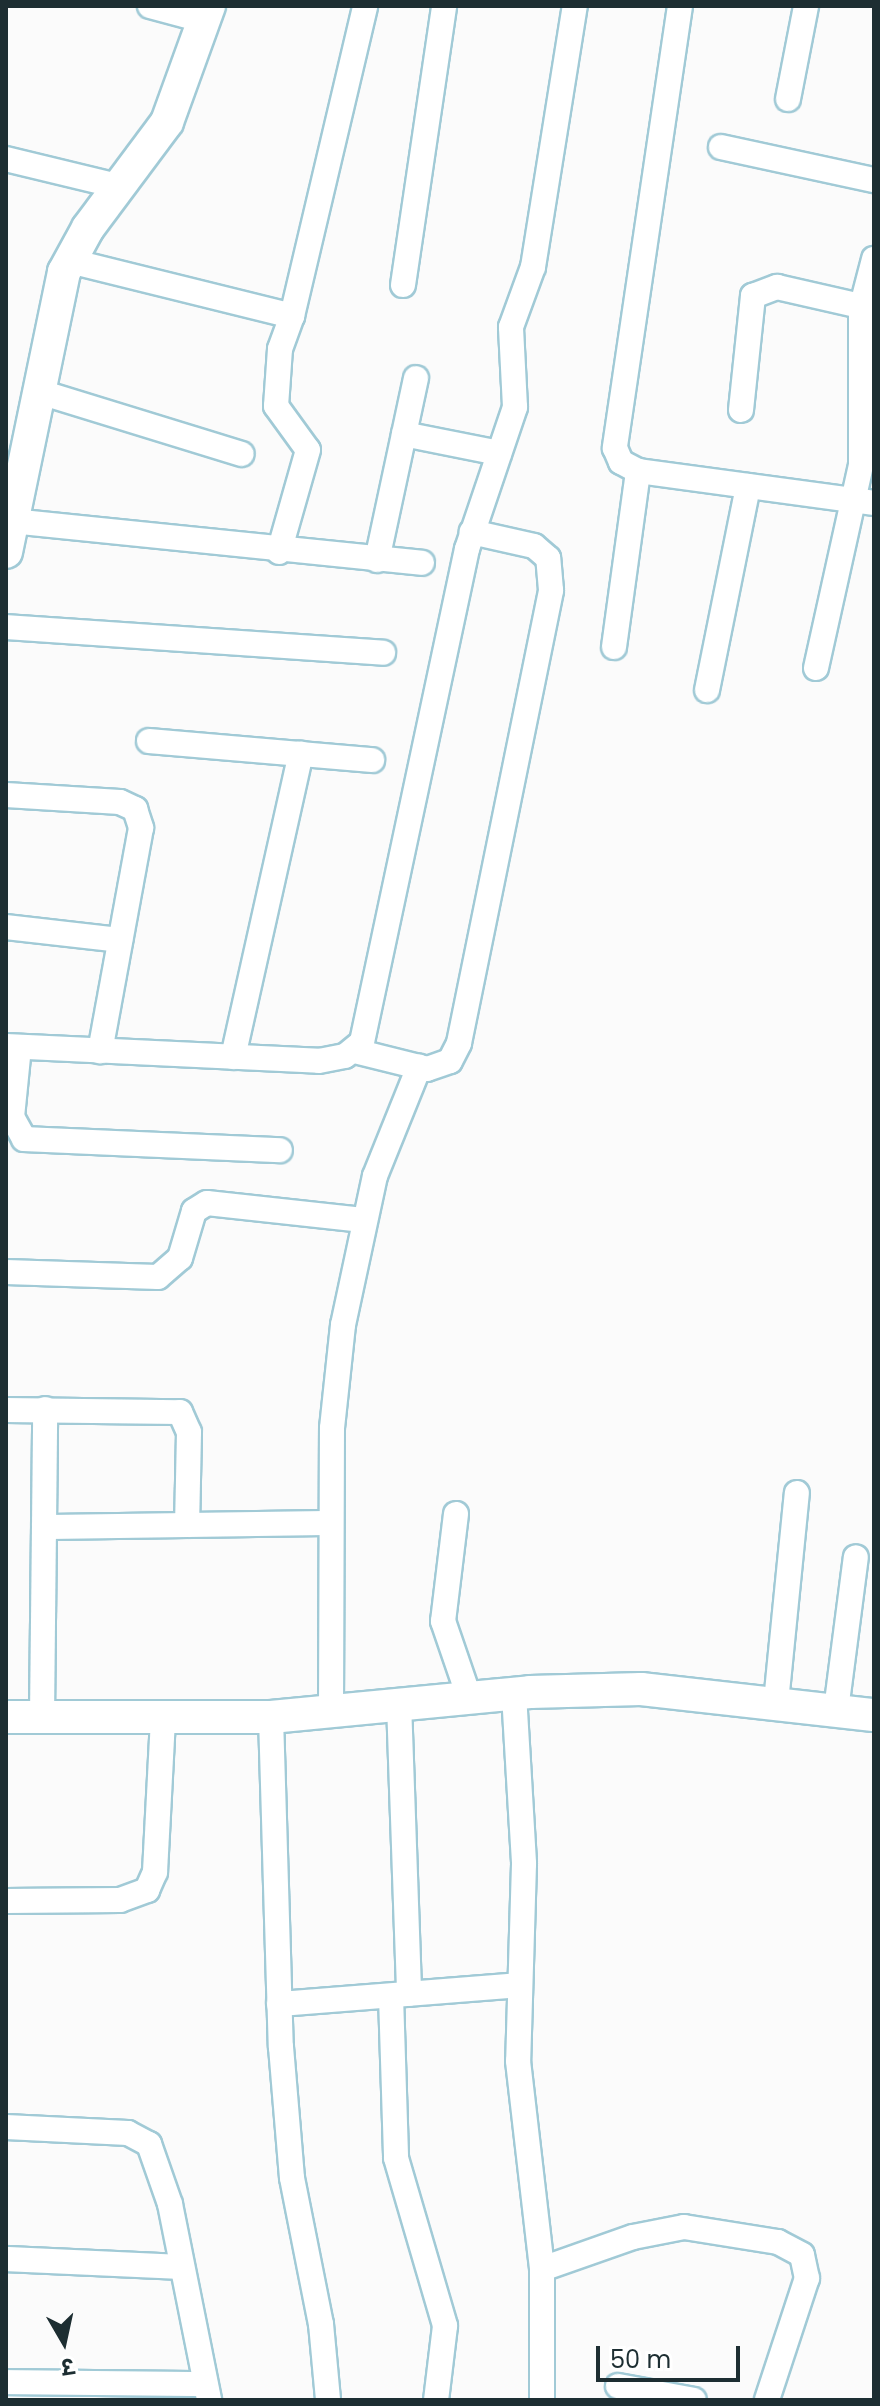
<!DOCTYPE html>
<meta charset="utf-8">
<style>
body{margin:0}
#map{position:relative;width:880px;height:2406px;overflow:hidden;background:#fbfbfb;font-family:Poppins,"Noto Sans Devanagari",sans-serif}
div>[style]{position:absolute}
.roads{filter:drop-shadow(2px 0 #a1cad6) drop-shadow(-2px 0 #a1cad6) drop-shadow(0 2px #a1cad6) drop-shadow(0 -2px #a1cad6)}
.street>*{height:24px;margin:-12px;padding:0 12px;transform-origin:12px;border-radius:12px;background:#fff}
.secondary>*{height:32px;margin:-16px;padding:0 16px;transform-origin:16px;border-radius:16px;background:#fff}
span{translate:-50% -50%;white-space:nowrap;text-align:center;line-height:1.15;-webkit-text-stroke:8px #fff;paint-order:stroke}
.frame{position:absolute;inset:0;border:8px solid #1d2e32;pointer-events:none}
.north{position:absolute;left:24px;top:2302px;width:80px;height:80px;-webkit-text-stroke:6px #fff;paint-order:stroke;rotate:171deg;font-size:22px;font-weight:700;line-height:32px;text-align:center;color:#1d2e32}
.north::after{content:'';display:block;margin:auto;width:28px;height:36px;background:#1d2e32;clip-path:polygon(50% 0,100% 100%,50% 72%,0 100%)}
.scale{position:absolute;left:596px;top:2346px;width:144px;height:36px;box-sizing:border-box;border:4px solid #1d2e32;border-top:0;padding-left:10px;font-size:24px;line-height:28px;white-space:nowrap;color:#1d2e32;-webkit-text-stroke:6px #fff;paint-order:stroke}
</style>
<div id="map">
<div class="roads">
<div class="street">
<i style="left:150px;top:6px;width:58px;rotate:15deg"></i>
<i style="left:680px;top:6px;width:447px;rotate:98.4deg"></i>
<i style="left:615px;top:448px;width:15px;rotate:67deg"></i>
<i style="left:621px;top:462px;width:19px;rotate:28deg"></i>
<i style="left:638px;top:471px;width:238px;rotate:7.7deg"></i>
<i style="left:788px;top:99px;width:95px;rotate:-79deg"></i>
<i style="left:721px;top:147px;width:157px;rotate:12.2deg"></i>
<i style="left:6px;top:159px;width:115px;rotate:13.6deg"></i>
<i style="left:70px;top:261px;width:229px;rotate:13.9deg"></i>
<i style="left:292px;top:316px;width:35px;rotate:110deg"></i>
<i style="left:280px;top:349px;width:57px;rotate:94deg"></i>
<i style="left:276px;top:406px;width:54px;rotate:54deg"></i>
<i style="left:308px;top:450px;width:106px;rotate:105.9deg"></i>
<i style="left:403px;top:285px;width:282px;rotate:-81.6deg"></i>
<i style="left:292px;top:316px;width:318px;rotate:-76.7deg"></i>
<i style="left:37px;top:391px;width:214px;rotate:17.1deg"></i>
<i style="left:741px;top:410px;width:115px;rotate:-84deg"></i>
<i style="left:753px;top:296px;width:26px;rotate:-21deg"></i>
<i style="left:777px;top:287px;width:99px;rotate:12.8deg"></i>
<i style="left:404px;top:434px;width:97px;rotate:11.3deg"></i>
<i style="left:11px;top:521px;width:413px;rotate:5.8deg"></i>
<i style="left:377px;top:560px;width:186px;rotate:-77.9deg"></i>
<i style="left:6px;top:627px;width:378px;rotate:3.9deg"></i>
<i style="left:614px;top:647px;width:178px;rotate:-82.2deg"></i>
<i style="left:816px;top:668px;width:208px;rotate:-77.5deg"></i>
<i style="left:861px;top:465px;width:156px;rotate:-90deg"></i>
<i style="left:861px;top:309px;width:52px;rotate:-75.4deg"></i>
<i style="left:707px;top:690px;width:208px;rotate:-78.6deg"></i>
<i style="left:149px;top:741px;width:224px;rotate:4.9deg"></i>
<i style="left:6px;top:795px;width:114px;rotate:3.5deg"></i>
<i style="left:120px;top:802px;width:17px;rotate:25deg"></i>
<i style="left:135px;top:809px;width:20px;rotate:72deg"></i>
<i style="left:141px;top:828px;width:227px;rotate:100.4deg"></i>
<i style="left:6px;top:927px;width:115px;rotate:6.5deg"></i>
<i style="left:6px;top:1046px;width:313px;rotate:2.7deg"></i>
<i style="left:319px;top:1061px;width:26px;rotate:-11deg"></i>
<i style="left:345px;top:1056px;width:22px;rotate:-39deg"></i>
<i style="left:362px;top:1042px;width:504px;rotate:-77.98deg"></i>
<i style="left:467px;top:549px;width:150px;rotate:-71.3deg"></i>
<i style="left:515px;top:407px;width:80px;rotate:-92.9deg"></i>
<i style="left:511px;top:327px;width:64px;rotate:-69.9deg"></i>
<i style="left:533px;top:267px;width:264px;rotate:-80.9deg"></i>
<i style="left:19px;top:1047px;width:70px;rotate:95.7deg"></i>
<i style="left:12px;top:1117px;width:25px;rotate:61deg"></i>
<i style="left:24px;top:1139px;width:256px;rotate:2.5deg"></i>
<i style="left:355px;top:1051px;width:74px;rotate:14deg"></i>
<i style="left:427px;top:1069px;width:24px;rotate:-19deg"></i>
<i style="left:450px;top:1061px;width:20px;rotate:-63deg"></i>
<i style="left:459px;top:1043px;width:462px;rotate:-78.5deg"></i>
<i style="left:551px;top:590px;width:32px;rotate:-95deg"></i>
<i style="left:548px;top:558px;width:18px;rotate:-139deg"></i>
<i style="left:534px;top:546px;width:64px;rotate:-167.3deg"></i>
<i style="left:233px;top:1057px;width:311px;rotate:-77.4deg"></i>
<i style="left:6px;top:1272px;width:152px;rotate:1.9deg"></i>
<i style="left:158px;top:1277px;width:29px;rotate:-41deg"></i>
<i style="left:180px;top:1258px;width:49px;rotate:-73.4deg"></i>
<i style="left:194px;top:1211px;width:15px;rotate:-32deg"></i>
<i style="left:207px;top:1203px;width:157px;rotate:6.2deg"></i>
<i style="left:6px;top:1410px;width:174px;rotate:0.7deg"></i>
<i style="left:180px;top:1412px;width:22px;rotate:66deg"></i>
<i style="left:189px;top:1432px;width:93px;rotate:91.2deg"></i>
<i style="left:456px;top:1514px;width:108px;rotate:96.9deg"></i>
<i style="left:443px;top:1621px;width:80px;rotate:71.1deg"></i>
<i style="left:44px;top:1527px;width:287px;rotate:-0.8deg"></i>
<i style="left:514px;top:1694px;width:170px;rotate:86.6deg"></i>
<i style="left:524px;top:1864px;width:197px;rotate:91.7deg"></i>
<i style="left:518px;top:2061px;width:209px;rotate:83.4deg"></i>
<i style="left:542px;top:2269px;width:96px;rotate:-19.4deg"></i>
<i style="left:633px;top:2237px;width:52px;rotate:-11.1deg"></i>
<i style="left:684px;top:2227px;width:95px;rotate:9.1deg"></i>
<i style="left:778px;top:2242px;width:27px;rotate:28deg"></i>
<i style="left:802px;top:2255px;width:24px;rotate:78deg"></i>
<i style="left:807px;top:2278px;width:128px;rotate:108.2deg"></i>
<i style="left:776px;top:1702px;width:210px;rotate:-84.3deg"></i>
<i style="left:399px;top:1703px;width:291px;rotate:88deg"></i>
<i style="left:836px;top:1710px;width:154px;rotate:-82.6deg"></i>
<i style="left:331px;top:1711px;width:283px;rotate:-89.8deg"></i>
<i style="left:332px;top:1428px;width:104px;rotate:-83.9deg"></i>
<i style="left:343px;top:1325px;width:152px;rotate:-77.9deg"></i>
<i style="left:375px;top:1176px;width:118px;rotate:-68deg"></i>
<i style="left:42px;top:1717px;width:308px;rotate:-89.4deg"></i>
<i style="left:271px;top:1717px;width:330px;rotate:88.3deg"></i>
<i style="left:281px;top:2047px;width:131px;rotate:85.2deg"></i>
<i style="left:292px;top:2178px;width:149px;rotate:78.8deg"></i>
<i style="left:321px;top:2324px;width:76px;rotate:84.7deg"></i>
<i style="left:6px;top:1901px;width:114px;rotate:-0.5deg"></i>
<i style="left:120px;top:1900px;width:29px;rotate:-20deg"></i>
<i style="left:147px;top:1890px;width:20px;rotate:-66deg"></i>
<i style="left:155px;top:1872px;width:154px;rotate:-87deg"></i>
<i style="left:391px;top:1996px;width:162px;rotate:88.2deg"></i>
<i style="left:396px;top:2158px;width:175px;rotate:73.7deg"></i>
<i style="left:445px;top:2326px;width:75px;rotate:96.9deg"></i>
<i style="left:279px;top:2004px;width:240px;rotate:-4.5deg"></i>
<i style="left:6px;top:2127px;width:122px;rotate:2.8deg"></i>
<i style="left:128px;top:2133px;width:24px;rotate:28deg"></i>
<i style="left:149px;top:2144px;width:64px;rotate:70.7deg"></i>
<i style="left:170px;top:2204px;width:200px;rotate:78.7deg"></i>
<i style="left:6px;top:2259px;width:175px;rotate:2.6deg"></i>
<i style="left:542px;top:2269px;width:131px;rotate:90deg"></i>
<i style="left:6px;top:2382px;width:198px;rotate:0.6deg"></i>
<i style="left:618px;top:2386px;width:77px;rotate:10.4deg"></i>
</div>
<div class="secondary">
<i style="left:6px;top:552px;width:286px;rotate:-78.3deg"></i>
<i style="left:64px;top:272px;width:50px;rotate:-61.4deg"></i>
<i style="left:88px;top:228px;width:132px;rotate:-53.3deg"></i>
<i style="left:167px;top:122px;width:123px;rotate:-70.1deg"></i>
<i style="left:6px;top:1717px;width:265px"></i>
<i style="left:271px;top:1717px;width:260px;rotate:-5.5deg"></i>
<i style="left:530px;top:1692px;width:111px;rotate:-1.5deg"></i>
<i style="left:641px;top:1689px;width:234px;rotate:6.4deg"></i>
</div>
</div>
<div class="frame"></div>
<div class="north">उ</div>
<div class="scale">50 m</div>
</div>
